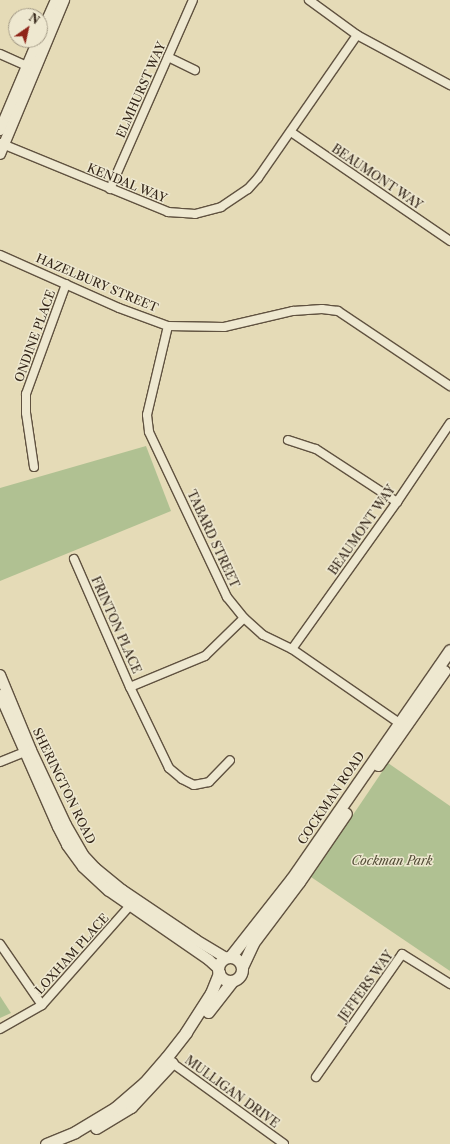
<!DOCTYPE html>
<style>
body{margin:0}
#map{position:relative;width:450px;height:1144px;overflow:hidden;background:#e5dbb7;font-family:"Libre Caslon Text",serif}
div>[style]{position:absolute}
.green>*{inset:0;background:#b0c192}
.roads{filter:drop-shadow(1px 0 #605240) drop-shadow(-1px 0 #605240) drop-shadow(0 1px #605240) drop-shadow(0 -1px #605240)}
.minor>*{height:8px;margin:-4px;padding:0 4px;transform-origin:4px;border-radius:4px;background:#eee8d0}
.tertiary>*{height:10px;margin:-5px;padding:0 5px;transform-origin:5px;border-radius:5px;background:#eee8d0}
.secondary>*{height:11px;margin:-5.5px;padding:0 5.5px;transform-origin:5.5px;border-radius:5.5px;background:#eee8d0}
.secondary>.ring{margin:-5.5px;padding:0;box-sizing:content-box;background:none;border:11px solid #eee8d0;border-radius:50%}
span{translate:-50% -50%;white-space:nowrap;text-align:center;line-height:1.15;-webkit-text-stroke:3px #eee8d0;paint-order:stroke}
.street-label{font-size:12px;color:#332518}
.park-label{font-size:12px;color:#524c36;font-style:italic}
.north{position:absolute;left:8px;top:8px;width:40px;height:40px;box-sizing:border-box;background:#eee8d0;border:1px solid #a39a86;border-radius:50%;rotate:34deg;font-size:11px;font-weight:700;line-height:16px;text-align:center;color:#332518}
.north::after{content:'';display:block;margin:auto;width:14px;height:18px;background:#8f2418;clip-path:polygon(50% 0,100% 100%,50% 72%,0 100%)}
</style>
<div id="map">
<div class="green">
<i style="clip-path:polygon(146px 446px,171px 511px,0 581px,0 488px)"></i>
<i style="clip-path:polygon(388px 763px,450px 806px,450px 971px,311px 877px)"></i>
<i style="clip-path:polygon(0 996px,11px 1013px,0 1018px)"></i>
</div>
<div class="roads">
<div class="minor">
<i style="left:309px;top:0;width:59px;rotate:36.1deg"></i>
<i style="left:357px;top:35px;width:106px;rotate:28.3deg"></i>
<i style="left:0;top:54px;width:34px;rotate:24deg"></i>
<i style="left:168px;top:57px;width:30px;rotate:26deg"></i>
<i style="left:291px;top:132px;width:193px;rotate:34.4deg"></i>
<i style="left:0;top:143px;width:182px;rotate:22.3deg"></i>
<i style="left:168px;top:212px;width:27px;rotate:4deg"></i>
<i style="left:195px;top:214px;width:27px;rotate:-15deg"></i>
<i style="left:221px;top:207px;width:32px;rotate:-34deg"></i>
<i style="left:248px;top:189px;width:15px;rotate:-48deg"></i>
<i style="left:258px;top:178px;width:174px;rotate:-55.3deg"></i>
<i style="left:110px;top:189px;width:206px;rotate:-66.3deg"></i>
<i style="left:0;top:255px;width:130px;rotate:24deg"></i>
<i style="left:119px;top:308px;width:52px;rotate:20.2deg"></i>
<i style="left:168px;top:326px;width:56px;rotate:1deg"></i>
<i style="left:224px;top:327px;width:71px;rotate:-13.1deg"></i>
<i style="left:293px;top:311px;width:29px;rotate:-4deg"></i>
<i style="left:322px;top:309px;width:16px;rotate:7deg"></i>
<i style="left:338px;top:311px;width:135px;rotate:33.8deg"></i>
<i style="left:168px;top:326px;width:91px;rotate:103.3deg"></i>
<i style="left:147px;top:415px;width:17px;rotate:83deg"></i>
<i style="left:149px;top:432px;width:183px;rotate:64.7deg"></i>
<i style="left:227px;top:597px;width:27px;rotate:51deg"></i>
<i style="left:244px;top:618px;width:25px;rotate:42deg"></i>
<i style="left:263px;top:635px;width:32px;rotate:26deg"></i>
<i style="left:292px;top:649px;width:134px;rotate:34.6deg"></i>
<i style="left:288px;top:440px;width:29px;rotate:18deg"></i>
<i style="left:316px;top:449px;width:97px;rotate:33.2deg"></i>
<i style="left:34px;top:467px;width:55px;rotate:-98.4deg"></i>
<i style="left:26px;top:413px;width:19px;rotate:-90deg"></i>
<i style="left:26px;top:394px;width:117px;rotate:-70deg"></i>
<i style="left:74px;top:559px;width:140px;rotate:66.4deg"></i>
<i style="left:130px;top:687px;width:81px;rotate:-22.5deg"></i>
<i style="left:205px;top:656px;width:54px;rotate:-44.3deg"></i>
<i style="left:292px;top:649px;width:181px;rotate:-54.5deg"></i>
<i style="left:397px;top:502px;width:95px;rotate:-56.1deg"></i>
<i style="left:130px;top:687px;width:90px;rotate:64.3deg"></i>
<i style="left:169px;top:768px;width:17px;rotate:40deg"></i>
<i style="left:182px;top:779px;width:13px;rotate:27deg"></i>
<i style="left:194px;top:785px;width:15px;rotate:-11deg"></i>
<i style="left:209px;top:782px;width:30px;rotate:-46deg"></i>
<i style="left:0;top:762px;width:32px;rotate:-22deg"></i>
<i style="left:0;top:944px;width:74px;rotate:55.5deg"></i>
<i style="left:0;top:1029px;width:48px;rotate:-29.7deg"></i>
<i style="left:42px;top:1005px;width:139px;rotate:-48.5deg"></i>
<i style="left:168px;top:1060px;width:143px;rotate:35.9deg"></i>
<i style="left:316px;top:1077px;width:150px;rotate:-55deg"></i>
<i style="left:402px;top:954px;width:57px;rotate:32deg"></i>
</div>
<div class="tertiary">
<i style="left:40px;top:36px;width:39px;rotate:-66deg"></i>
<i style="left:0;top:130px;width:98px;rotate:-67.1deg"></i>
<i style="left:0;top:154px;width:167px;rotate:-67.4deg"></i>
<i style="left:0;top:675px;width:81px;rotate:67.5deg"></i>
<i style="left:31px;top:750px;width:83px;rotate:65deg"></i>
<i style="left:66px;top:825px;width:34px;rotate:60deg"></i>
<i style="left:83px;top:855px;width:18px;rotate:47deg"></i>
<i style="left:95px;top:868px;width:35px;rotate:39deg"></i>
<i style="left:122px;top:890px;width:89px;rotate:34deg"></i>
<i style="left:196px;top:940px;width:35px;rotate:31deg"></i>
<i style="left:0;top:695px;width:144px;rotate:66.3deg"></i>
<i style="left:58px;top:827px;width:20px;rotate:63deg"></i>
<i style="left:67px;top:845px;width:27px;rotate:54deg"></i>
<i style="left:83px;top:867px;width:35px;rotate:43deg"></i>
<i style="left:109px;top:891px;width:121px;rotate:34.6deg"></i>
<i style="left:209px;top:960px;width:13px;rotate:42deg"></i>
</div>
<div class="secondary">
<i style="left:378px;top:765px;width:115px;rotate:-54.9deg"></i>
<i style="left:230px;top:957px;width:100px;rotate:-51.9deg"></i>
<i style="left:292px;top:878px;width:277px;rotate:-55.3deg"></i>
<i class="ring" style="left:218px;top:957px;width:13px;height:13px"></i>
<i style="left:242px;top:967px;width:26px;rotate:-65deg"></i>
<i style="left:253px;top:943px;width:76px;rotate:-53deg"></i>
<i style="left:299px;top:882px;width:83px;rotate:-55.7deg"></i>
<i style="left:208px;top:1012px;width:39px;rotate:-52deg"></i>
<i style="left:96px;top:1128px;width:41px;rotate:-31deg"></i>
<i style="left:131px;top:1107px;width:60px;rotate:-47deg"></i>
<i style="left:46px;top:1144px;width:31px;rotate:-22deg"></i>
<i style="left:75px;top:1132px;width:47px;rotate:-31deg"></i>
<i style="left:115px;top:1108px;width:38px;rotate:-41deg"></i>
<i style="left:144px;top:1083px;width:33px;rotate:-49deg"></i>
<i style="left:166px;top:1058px;width:33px;rotate:-52deg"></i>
<i style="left:186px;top:1032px;width:46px;rotate:-57.3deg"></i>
<i style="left:211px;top:993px;width:22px;rotate:-68deg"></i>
</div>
</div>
<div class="street-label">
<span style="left:141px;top:90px;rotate:-66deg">ELMHURST WAY</span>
<span style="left:377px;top:177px;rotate:34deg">BEAUMONT WAY</span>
<span style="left:127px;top:183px;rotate:22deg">KENDAL WAY</span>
<span style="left:97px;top:283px;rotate:23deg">HAZELBURY STREET</span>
<span style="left:35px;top:336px;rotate:-70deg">ONDINE PLACE</span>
<span style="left:362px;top:530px;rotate:-55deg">BEAUMONT WAY</span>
<span style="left:213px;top:539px;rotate:65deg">TABARD STREET</span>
<span style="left:116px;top:625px;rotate:66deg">FRINTON PLACE</span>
<span style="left:64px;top:786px;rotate:64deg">SHERINGTON ROAD</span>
<span style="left:331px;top:798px;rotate:-56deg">COCKMAN ROAD</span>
<span style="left:72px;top:954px;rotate:-48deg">LOXHAM PLACE</span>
<span style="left:366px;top:986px;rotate:-54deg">JEFFERS WAY</span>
<span style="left:232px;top:1092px;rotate:36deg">MULLIGAN DRIVE</span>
</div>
<div class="park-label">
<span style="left:392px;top:861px">Cockman Park</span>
</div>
<div class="north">N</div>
</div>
